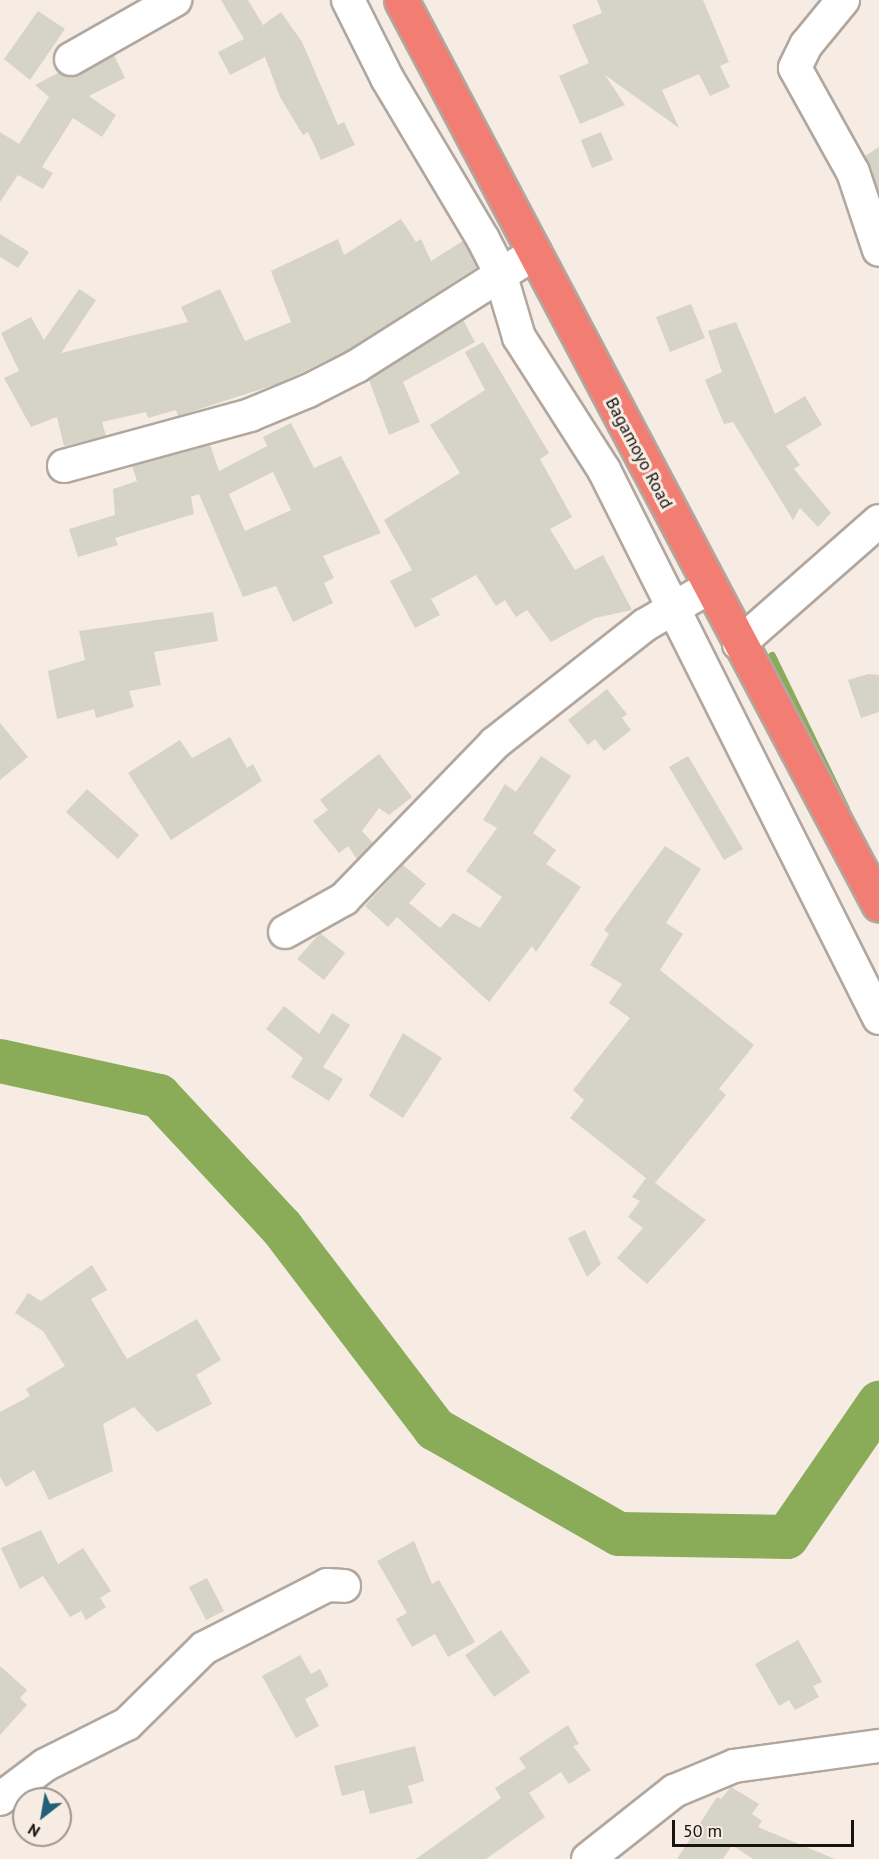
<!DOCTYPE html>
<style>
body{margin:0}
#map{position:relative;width:879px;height:1859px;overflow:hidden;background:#f7ece3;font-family:"PT Sans",sans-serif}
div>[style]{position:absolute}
.stream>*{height:8px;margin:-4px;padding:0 4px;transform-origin:4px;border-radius:4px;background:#8aac59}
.river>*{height:44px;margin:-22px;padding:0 22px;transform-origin:22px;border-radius:22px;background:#8aac59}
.building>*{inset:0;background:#d6d3c7}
.roads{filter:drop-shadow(2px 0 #b1a79f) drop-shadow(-2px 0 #b1a79f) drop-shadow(0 2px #b1a79f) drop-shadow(0 -2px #b1a79f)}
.minor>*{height:32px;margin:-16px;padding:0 16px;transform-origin:16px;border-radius:16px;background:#fff}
.highway>*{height:33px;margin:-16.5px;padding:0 16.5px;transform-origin:16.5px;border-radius:16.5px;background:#f27e73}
span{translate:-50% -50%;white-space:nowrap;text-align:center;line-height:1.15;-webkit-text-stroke:6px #f7ece3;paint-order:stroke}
.street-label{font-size:18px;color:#161310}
.north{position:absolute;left:12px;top:1787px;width:60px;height:60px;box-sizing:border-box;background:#f7ece3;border:2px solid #9d958f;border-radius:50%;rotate:211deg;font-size:16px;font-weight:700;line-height:24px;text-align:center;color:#161310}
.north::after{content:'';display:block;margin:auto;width:21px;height:27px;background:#235f77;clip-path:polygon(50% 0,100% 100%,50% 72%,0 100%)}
.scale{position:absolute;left:672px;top:1820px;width:182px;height:27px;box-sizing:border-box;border:3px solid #161310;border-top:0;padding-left:8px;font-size:18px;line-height:21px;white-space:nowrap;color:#161310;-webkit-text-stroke:4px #f7ece3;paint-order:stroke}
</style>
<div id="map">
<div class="stream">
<i style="left:772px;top:656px;width:170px;rotate:64.2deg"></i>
</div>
<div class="river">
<i style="left:0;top:1061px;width:163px;rotate:12.4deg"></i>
<i style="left:159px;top:1096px;width:180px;rotate:47deg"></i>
<i style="left:282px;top:1228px;width:253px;rotate:52.7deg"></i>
<i style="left:435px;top:1429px;width:212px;rotate:29.7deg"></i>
<i style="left:619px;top:1534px;width:168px;rotate:1deg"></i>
<i style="left:787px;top:1537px;width:163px;rotate:-55.5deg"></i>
</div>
<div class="building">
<i style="clip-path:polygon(221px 0,248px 0,263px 25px,281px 12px,302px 42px,338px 125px,344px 122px,355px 145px,321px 160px,308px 132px,303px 135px,280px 97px,265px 57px,230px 75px,218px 52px,244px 39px)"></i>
<i style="clip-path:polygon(597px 0,703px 0,729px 62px,720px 66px,730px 87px,710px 96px,699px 74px,662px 90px,679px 128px,605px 75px,625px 105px,580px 124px,559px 76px,589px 63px,572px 25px,602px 13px)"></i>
<i style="clip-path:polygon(38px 11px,65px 29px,30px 80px,4px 59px)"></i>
<i style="clip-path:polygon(114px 55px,125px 78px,89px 96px,116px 115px,102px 137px,73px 118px,42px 167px,53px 173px,43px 189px,18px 175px,0 202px,0 132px,19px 144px,49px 97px,35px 85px,60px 72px,79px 75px)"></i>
<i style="clip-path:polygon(601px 132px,613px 160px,592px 168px,581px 140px)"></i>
<i style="clip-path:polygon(879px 147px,879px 193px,865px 156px)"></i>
<i style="clip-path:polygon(401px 219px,416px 242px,421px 239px,431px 261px,463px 241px,477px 267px,348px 350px,280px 383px,178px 416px,176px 410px,148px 418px,146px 412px,102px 422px,106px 436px,64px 446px,57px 417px,31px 427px,4px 378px,19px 371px,1px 333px,31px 317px,44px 340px,79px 289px,96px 300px,61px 353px,188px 322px,181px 307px,220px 289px,245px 341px,291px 322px,271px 271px,338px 239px,344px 255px)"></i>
<i style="clip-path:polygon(0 234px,29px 252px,18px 268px,0 257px)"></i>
<i style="clip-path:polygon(691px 304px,705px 338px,670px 352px,656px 317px)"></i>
<i style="clip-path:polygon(463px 320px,475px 342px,403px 382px,420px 422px,389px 435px,369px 380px)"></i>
<i style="clip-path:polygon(736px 322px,775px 414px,805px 396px,822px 425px,786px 446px,800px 465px,794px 469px,831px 513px,818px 527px,800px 508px,793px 520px,733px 422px,724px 424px,705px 380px,722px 372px,708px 331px)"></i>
<i style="clip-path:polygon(483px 342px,549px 453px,540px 459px,572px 517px,550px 529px,575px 570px,603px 555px,632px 610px,595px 618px,551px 642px,527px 610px,516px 617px,505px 600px,496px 606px,476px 575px,431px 599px,440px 615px,415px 628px,390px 581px,412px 570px,384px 520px,460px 473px,430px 425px,485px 390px,465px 352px)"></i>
<i style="clip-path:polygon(evenodd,291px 423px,314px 468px,341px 456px,381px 533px,323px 556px,334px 578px,324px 583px,333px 603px,293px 622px,276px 586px,243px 597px,199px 494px,191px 497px,194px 514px,115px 538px,118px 545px,78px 557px,69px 529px,115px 515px,113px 489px,137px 481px,132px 466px,210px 445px,219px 471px,267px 446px,263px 437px,291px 423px,273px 472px,291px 510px,245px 531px,229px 494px,273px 472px)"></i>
<i style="clip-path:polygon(213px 612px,218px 641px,154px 652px,161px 685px,129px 691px,134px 707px,96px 718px,94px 709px,57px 719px,48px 671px,85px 660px,79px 631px)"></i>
<i style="clip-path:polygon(868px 674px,879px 675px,879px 712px,861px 718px,848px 680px)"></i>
<i style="clip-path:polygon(607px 689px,627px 714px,622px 718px,631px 730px,604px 751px,595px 739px,588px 745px,568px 720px)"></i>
<i style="clip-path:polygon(0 723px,28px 757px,0 780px)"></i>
<i style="clip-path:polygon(230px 737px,247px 768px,253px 764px,262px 781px,171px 840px,128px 773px,180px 740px,192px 758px)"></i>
<i style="clip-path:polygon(379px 754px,412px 797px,389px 815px,379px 808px,362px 831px,373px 843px,357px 859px,348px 846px,339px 853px,313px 821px,328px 810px,320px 800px)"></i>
<i style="clip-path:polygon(541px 756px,571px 776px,533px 833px,556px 850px,546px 864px,581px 887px,536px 952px,532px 946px,489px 1002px,397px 917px,388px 927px,365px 906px,403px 865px,426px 884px,409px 903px,440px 928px,453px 913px,480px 928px,502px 897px,466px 871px,497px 828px,483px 820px,505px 784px,516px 792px)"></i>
<i style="clip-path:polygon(688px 756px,743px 849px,724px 860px,669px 767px)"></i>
<i style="clip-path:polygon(87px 789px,139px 835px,118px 859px,66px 812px)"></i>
<i style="clip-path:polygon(665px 846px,701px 869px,666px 923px,683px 934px,660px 970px,754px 1045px,719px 1089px,726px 1095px,655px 1183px,706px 1220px,647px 1284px,617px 1258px,643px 1228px,628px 1217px,640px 1201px,632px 1197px,646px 1178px,570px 1118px,584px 1100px,573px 1090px,630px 1018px,609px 1003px,622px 984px,590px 965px,609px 934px,604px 930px)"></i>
<i style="clip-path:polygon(320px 933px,345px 953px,324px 980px,297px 959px)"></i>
<i style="clip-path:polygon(284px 1006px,319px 1034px,332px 1013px,350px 1025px,323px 1067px,343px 1079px,329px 1101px,291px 1077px,303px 1058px,266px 1029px)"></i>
<i style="clip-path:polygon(403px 1033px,442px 1058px,403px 1118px,369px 1096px)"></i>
<i style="clip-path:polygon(585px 1230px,601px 1264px,587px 1277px,568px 1238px)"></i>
<i style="clip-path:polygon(92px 1265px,107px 1290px,91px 1299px,127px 1359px,197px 1319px,221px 1360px,196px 1375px,212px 1404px,157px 1432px,134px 1407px,103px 1424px,113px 1471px,49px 1500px,34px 1470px,6px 1487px,0 1477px,0 1412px,30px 1396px,26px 1389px,65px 1366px,43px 1331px,15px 1313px,28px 1293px,41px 1301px)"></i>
<i style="clip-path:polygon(41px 1530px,58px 1564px,83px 1548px,111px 1591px,100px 1598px,106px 1607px,86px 1620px,81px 1611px,70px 1617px,43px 1576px,20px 1589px,1px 1548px)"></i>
<i style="clip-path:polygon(414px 1541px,432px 1584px,439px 1580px,475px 1642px,448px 1657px,435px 1634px,412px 1647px,396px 1619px,407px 1613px,377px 1561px)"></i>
<i style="clip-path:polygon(207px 1578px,224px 1611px,206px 1620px,189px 1587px)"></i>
<i style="clip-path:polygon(501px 1630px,530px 1672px,494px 1697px,465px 1655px)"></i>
<i style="clip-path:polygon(798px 1640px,822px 1682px,813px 1686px,819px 1697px,795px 1710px,789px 1700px,779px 1706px,755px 1664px)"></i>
<i style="clip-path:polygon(300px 1655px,311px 1674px,320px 1669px,329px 1686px,305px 1699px,319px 1726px,296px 1738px,262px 1676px)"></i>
<i style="clip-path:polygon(0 1666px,27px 1690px,20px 1698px,27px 1705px,0 1735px)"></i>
<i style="clip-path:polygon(568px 1725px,579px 1744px,573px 1746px,591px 1770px,569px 1784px,561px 1772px,529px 1793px,545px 1817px,486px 1859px,416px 1859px,501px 1798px,495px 1788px,526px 1768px,519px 1758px)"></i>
<i style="clip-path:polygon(415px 1746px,424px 1781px,408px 1786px,413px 1803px,370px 1814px,364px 1790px,342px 1796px,334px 1766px)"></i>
<i style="clip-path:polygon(731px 1787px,759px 1804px,752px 1814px,762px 1821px,758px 1827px,835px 1859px,753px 1859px,732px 1845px,723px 1859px,677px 1859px,717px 1797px,721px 1799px)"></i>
</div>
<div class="roads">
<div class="minor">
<i style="left:348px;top:0;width:87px;rotate:63.4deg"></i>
<i style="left:387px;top:78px;width:187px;rotate:59.2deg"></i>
<i style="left:483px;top:239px;width:38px;rotate:63deg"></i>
<i style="left:500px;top:273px;width:67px;rotate:73.5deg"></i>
<i style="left:519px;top:337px;width:158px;rotate:57.4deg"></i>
<i style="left:604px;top:470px;width:613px;rotate:63.35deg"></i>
<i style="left:843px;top:0;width:58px;rotate:129.4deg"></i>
<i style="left:806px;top:45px;width:25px;rotate:116deg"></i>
<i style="left:795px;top:68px;width:119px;rotate:60.9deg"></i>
<i style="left:853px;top:172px;width:82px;rotate:71.6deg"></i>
<i style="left:71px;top:59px;width:120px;rotate:-29.6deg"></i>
<i style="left:64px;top:466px;width:193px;rotate:-15.3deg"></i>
<i style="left:250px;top:415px;width:63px;rotate:-22.5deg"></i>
<i style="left:308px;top:391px;width:55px;rotate:-27deg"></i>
<i style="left:357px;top:366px;width:211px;rotate:-32.4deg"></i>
<i style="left:739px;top:644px;width:186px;rotate:-41.3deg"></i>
<i style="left:285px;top:932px;width:68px;rotate:-29.2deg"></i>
<i style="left:344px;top:899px;width:217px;rotate:-45.9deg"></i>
<i style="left:495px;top:743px;width:191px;rotate:-38.2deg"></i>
<i style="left:645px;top:625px;width:75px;rotate:-30.3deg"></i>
<i style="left:0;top:1799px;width:56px;rotate:-37.1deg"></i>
<i style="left:45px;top:1765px;width:92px;rotate:-26.6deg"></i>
<i style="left:127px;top:1724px;width:108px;rotate:-44.6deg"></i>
<i style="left:204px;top:1648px;width:138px;rotate:-27.1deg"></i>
<i style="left:327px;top:1585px;width:17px;rotate:3deg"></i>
<i style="left:588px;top:1859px;width:110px;rotate:-38.3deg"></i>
<i style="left:674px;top:1791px;width:65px;rotate:-22.6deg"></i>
<i style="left:734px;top:1766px;width:146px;rotate:-7.9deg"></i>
</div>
<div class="highway">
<i style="left:401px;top:0;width:1023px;rotate:62.16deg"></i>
</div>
</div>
<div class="street-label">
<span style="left:639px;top:453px;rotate:62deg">Bagamoyo Road</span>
</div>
<div class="north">N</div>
<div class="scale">50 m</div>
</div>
